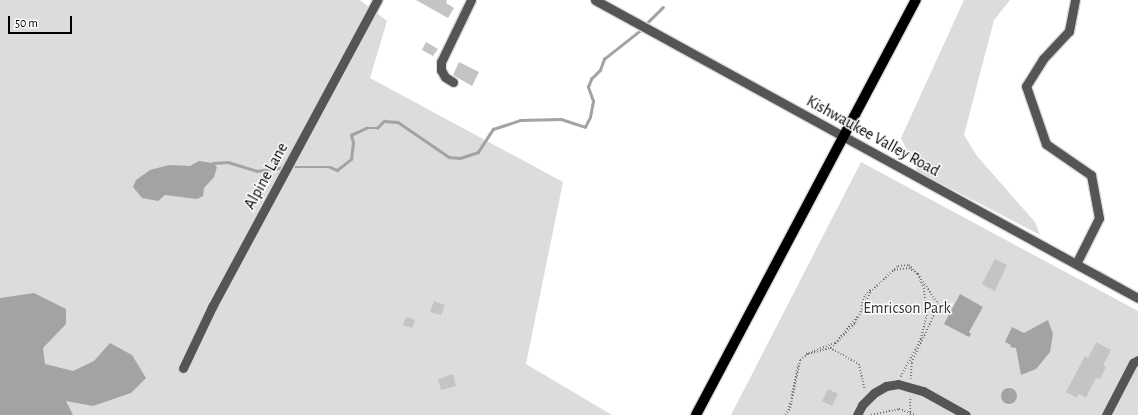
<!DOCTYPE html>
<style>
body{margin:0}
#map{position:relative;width:1138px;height:415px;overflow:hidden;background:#fff;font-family:"Alegreya Sans",sans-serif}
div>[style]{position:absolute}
.green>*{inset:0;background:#dcdcdc}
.water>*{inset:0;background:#a3a3a3}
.round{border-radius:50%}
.stream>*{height:2.5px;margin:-1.25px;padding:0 1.25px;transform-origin:1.25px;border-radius:1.25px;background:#a3a3a3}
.building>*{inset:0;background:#c4c4c4}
.path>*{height:1.5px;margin-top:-0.75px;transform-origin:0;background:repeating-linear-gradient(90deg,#777 0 1px,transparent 0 3px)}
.roads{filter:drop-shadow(1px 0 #dbdbdb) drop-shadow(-1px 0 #dbdbdb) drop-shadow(0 1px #dbdbdb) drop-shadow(0 -1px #dbdbdb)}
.minor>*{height:9px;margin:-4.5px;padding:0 4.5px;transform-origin:4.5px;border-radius:4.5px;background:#555}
.major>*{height:10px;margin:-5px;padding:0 5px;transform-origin:5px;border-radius:5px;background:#000}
span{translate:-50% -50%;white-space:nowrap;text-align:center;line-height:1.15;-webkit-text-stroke:3px #fff;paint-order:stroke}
.street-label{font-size:16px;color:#000}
.park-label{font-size:16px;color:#333}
.scale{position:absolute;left:8px;top:16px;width:64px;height:18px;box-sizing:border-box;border:2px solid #000;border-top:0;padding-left:5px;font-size:12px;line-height:14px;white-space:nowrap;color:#000;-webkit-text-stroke:3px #fff;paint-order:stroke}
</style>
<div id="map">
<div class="green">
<i style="clip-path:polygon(0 0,360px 0,387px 21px,370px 78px,563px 182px,526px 364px,612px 415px,0 415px)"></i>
<i style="clip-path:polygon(964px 0,1010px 0,994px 20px,964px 135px,977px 156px,1035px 222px,1040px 235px,917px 171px,901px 138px)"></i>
<i style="clip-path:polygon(861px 162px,1138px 311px,1138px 415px,731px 415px)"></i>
</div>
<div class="water">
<i style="clip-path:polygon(199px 161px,213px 163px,217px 167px,214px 177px,204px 188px,203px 196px,197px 199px,165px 195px,158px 201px,142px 198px,133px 187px,136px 180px,150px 170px,169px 165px,190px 166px)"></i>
<i style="clip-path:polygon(34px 293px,66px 309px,66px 324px,43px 348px,45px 364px,73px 371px,94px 361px,110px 343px,132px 355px,146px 378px,131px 393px,93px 406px,66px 401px,73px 415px,0 415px,0 298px)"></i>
<i style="clip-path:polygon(960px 294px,983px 307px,969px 332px,971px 334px,969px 337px,944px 324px)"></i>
<i style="clip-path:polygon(1048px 320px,1053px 334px,1050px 352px,1036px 369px,1021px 375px,1016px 348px,1010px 347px,1011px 345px,1005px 342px,1012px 327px,1024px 333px)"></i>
<i class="round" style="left:1001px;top:388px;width:16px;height:16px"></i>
</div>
<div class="stream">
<i style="left:645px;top:25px;width:25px;rotate:-45deg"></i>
<i style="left:213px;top:163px;width:15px;rotate:-4deg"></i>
<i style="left:228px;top:162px;width:30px;rotate:17deg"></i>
<i style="left:257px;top:171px;width:28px;rotate:-8deg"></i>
<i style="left:290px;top:167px;width:40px"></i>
<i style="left:330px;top:167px;width:8px;rotate:23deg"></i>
<i style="left:337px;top:170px;width:18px;rotate:-38deg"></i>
<i style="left:351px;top:159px;width:16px;rotate:-83deg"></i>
<i style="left:353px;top:143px;width:8px;rotate:-104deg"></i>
<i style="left:351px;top:135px;width:17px;rotate:-25deg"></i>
<i style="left:366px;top:128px;width:11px"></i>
<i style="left:377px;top:128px;width:10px;rotate:-45deg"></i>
<i style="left:384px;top:121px;width:14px;rotate:4deg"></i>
<i style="left:398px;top:122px;width:62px;rotate:34.5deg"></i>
<i style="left:449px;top:157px;width:11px;rotate:5deg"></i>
<i style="left:460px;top:158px;width:19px;rotate:-18deg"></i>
<i style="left:478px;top:152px;width:27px;rotate:-57deg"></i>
<i style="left:493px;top:129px;width:28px;rotate:-18deg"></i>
<i style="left:520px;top:120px;width:41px;rotate:-1.4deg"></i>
<i style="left:561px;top:119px;width:25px;rotate:18deg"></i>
<i style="left:585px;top:127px;width:11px;rotate:-63deg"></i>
<i style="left:590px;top:117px;width:16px;rotate:-79deg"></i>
<i style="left:593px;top:101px;width:15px;rotate:-110deg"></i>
<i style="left:588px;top:87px;width:9px;rotate:-69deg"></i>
<i style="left:591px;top:79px;width:13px;rotate:-45deg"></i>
<i style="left:600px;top:70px;width:12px;rotate:-70deg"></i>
<i style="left:604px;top:59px;width:48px;rotate:-38.3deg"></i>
</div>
<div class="building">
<i style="clip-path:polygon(416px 0,447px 0,446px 3px,454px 8px,448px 18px)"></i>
<i style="clip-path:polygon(426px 42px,438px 49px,433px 56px,422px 50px)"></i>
<i style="clip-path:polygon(459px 62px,479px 72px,472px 86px,453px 75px)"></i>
<i style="clip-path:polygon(995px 259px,1007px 265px,995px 291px,982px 284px)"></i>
<i style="clip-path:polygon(434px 301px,445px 305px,441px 315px,430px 312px)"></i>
<i style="clip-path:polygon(406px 317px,415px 320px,412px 328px,403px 325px)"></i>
<i style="clip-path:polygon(1096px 342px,1111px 350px,1103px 365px,1106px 367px,1100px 379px,1096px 378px,1086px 398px,1079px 394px,1077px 398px,1066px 392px,1085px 356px,1088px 358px)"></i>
<i style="clip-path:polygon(453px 374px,456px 386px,441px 390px,438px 379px)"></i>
<i style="clip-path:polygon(828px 389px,838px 394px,832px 406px,822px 401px)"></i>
</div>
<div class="path">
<i style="left:894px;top:270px;width:15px;rotate:-8deg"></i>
<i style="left:909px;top:268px;width:11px;rotate:34deg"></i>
<i style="left:918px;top:274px;width:15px;rotate:67deg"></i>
<i style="left:924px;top:288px;width:27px;rotate:84deg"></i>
<i style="left:927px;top:315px;width:25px;rotate:104deg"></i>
<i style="left:921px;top:339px;width:43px;rotate:117.8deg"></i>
<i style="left:861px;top:306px;width:12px;rotate:-70deg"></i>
<i style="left:865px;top:295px;width:8px;rotate:-45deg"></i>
<i style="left:830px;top:348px;width:33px;rotate:29deg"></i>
<i style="left:859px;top:364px;width:27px;rotate:77deg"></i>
<i style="left:806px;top:354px;width:31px;rotate:-21deg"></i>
<i style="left:835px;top:343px;width:34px;rotate:-50deg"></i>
<i style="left:791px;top:398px;width:34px;rotate:-78deg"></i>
<i style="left:788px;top:410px;width:8px;rotate:-76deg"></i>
<i style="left:785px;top:415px;width:9px;rotate:-54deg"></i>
<i style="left:790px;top:408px;width:49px;rotate:-78.2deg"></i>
<i style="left:800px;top:360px;width:10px;rotate:-37deg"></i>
<i style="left:808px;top:354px;width:24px;rotate:-15deg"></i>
<i style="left:831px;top:348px;width:35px;rotate:-46deg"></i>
<i style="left:855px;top:323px;width:34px;rotate:-64deg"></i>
<i style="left:870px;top:292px;width:38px;rotate:-43deg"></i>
<i style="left:898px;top:266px;width:11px;rotate:-5deg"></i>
<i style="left:909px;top:265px;width:13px;rotate:45deg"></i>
<i style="left:918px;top:274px;width:37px;rotate:56deg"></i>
<i style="left:939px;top:305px;width:64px;rotate:115deg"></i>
<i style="left:912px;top:363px;width:16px;rotate:94deg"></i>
<i style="left:871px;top:415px;width:29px;rotate:-12deg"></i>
<i style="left:899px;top:409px;width:18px;rotate:19deg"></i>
<i style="left:910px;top:415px;width:18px;rotate:-90deg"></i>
</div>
<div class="roads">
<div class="minor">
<i style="left:595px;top:0;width:619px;rotate:28.76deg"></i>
<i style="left:1075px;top:0;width:32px;rotate:101deg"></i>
<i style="left:1069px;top:31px;width:38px;rotate:133deg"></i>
<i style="left:1043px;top:59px;width:32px;rotate:122deg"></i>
<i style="left:1026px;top:86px;width:61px;rotate:71deg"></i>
<i style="left:1046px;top:144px;width:55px;rotate:34.6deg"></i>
<i style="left:1091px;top:175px;width:44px;rotate:79.5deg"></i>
<i style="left:1099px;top:218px;width:51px;rotate:116.6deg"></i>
<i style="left:453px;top:82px;width:9px;rotate:-148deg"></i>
<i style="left:445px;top:77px;width:8px;rotate:-120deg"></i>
<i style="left:441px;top:70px;width:8px;rotate:-90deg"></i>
<i style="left:441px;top:62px;width:69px;rotate:-64.2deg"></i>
<i style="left:183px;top:368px;width:68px;rotate:-64.6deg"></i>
<i style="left:212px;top:307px;width:349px;rotate:-61.7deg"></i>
<i style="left:857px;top:415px;width:11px;rotate:-63deg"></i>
<i style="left:862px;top:405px;width:17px;rotate:-45deg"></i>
<i style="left:874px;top:393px;width:14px;rotate:-30deg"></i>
<i style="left:886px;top:386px;width:12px;rotate:-9deg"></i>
<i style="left:898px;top:384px;width:26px;rotate:16deg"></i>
<i style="left:923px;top:391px;width:49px;rotate:29.2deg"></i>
<i style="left:1106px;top:415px;width:59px;rotate:-62.6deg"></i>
<i style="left:1133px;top:363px;width:6px;rotate:-31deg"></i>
</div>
<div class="major">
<i style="left:696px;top:415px;width:470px;rotate:-62.1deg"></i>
</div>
</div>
<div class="street-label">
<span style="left:873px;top:136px;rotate:29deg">Kishwaukee Valley Road</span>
<span style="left:266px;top:176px;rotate:-61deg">Alpine Lane</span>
</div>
<div class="park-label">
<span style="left:907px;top:308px">Emricson Park</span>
</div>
<div class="scale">50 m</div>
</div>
